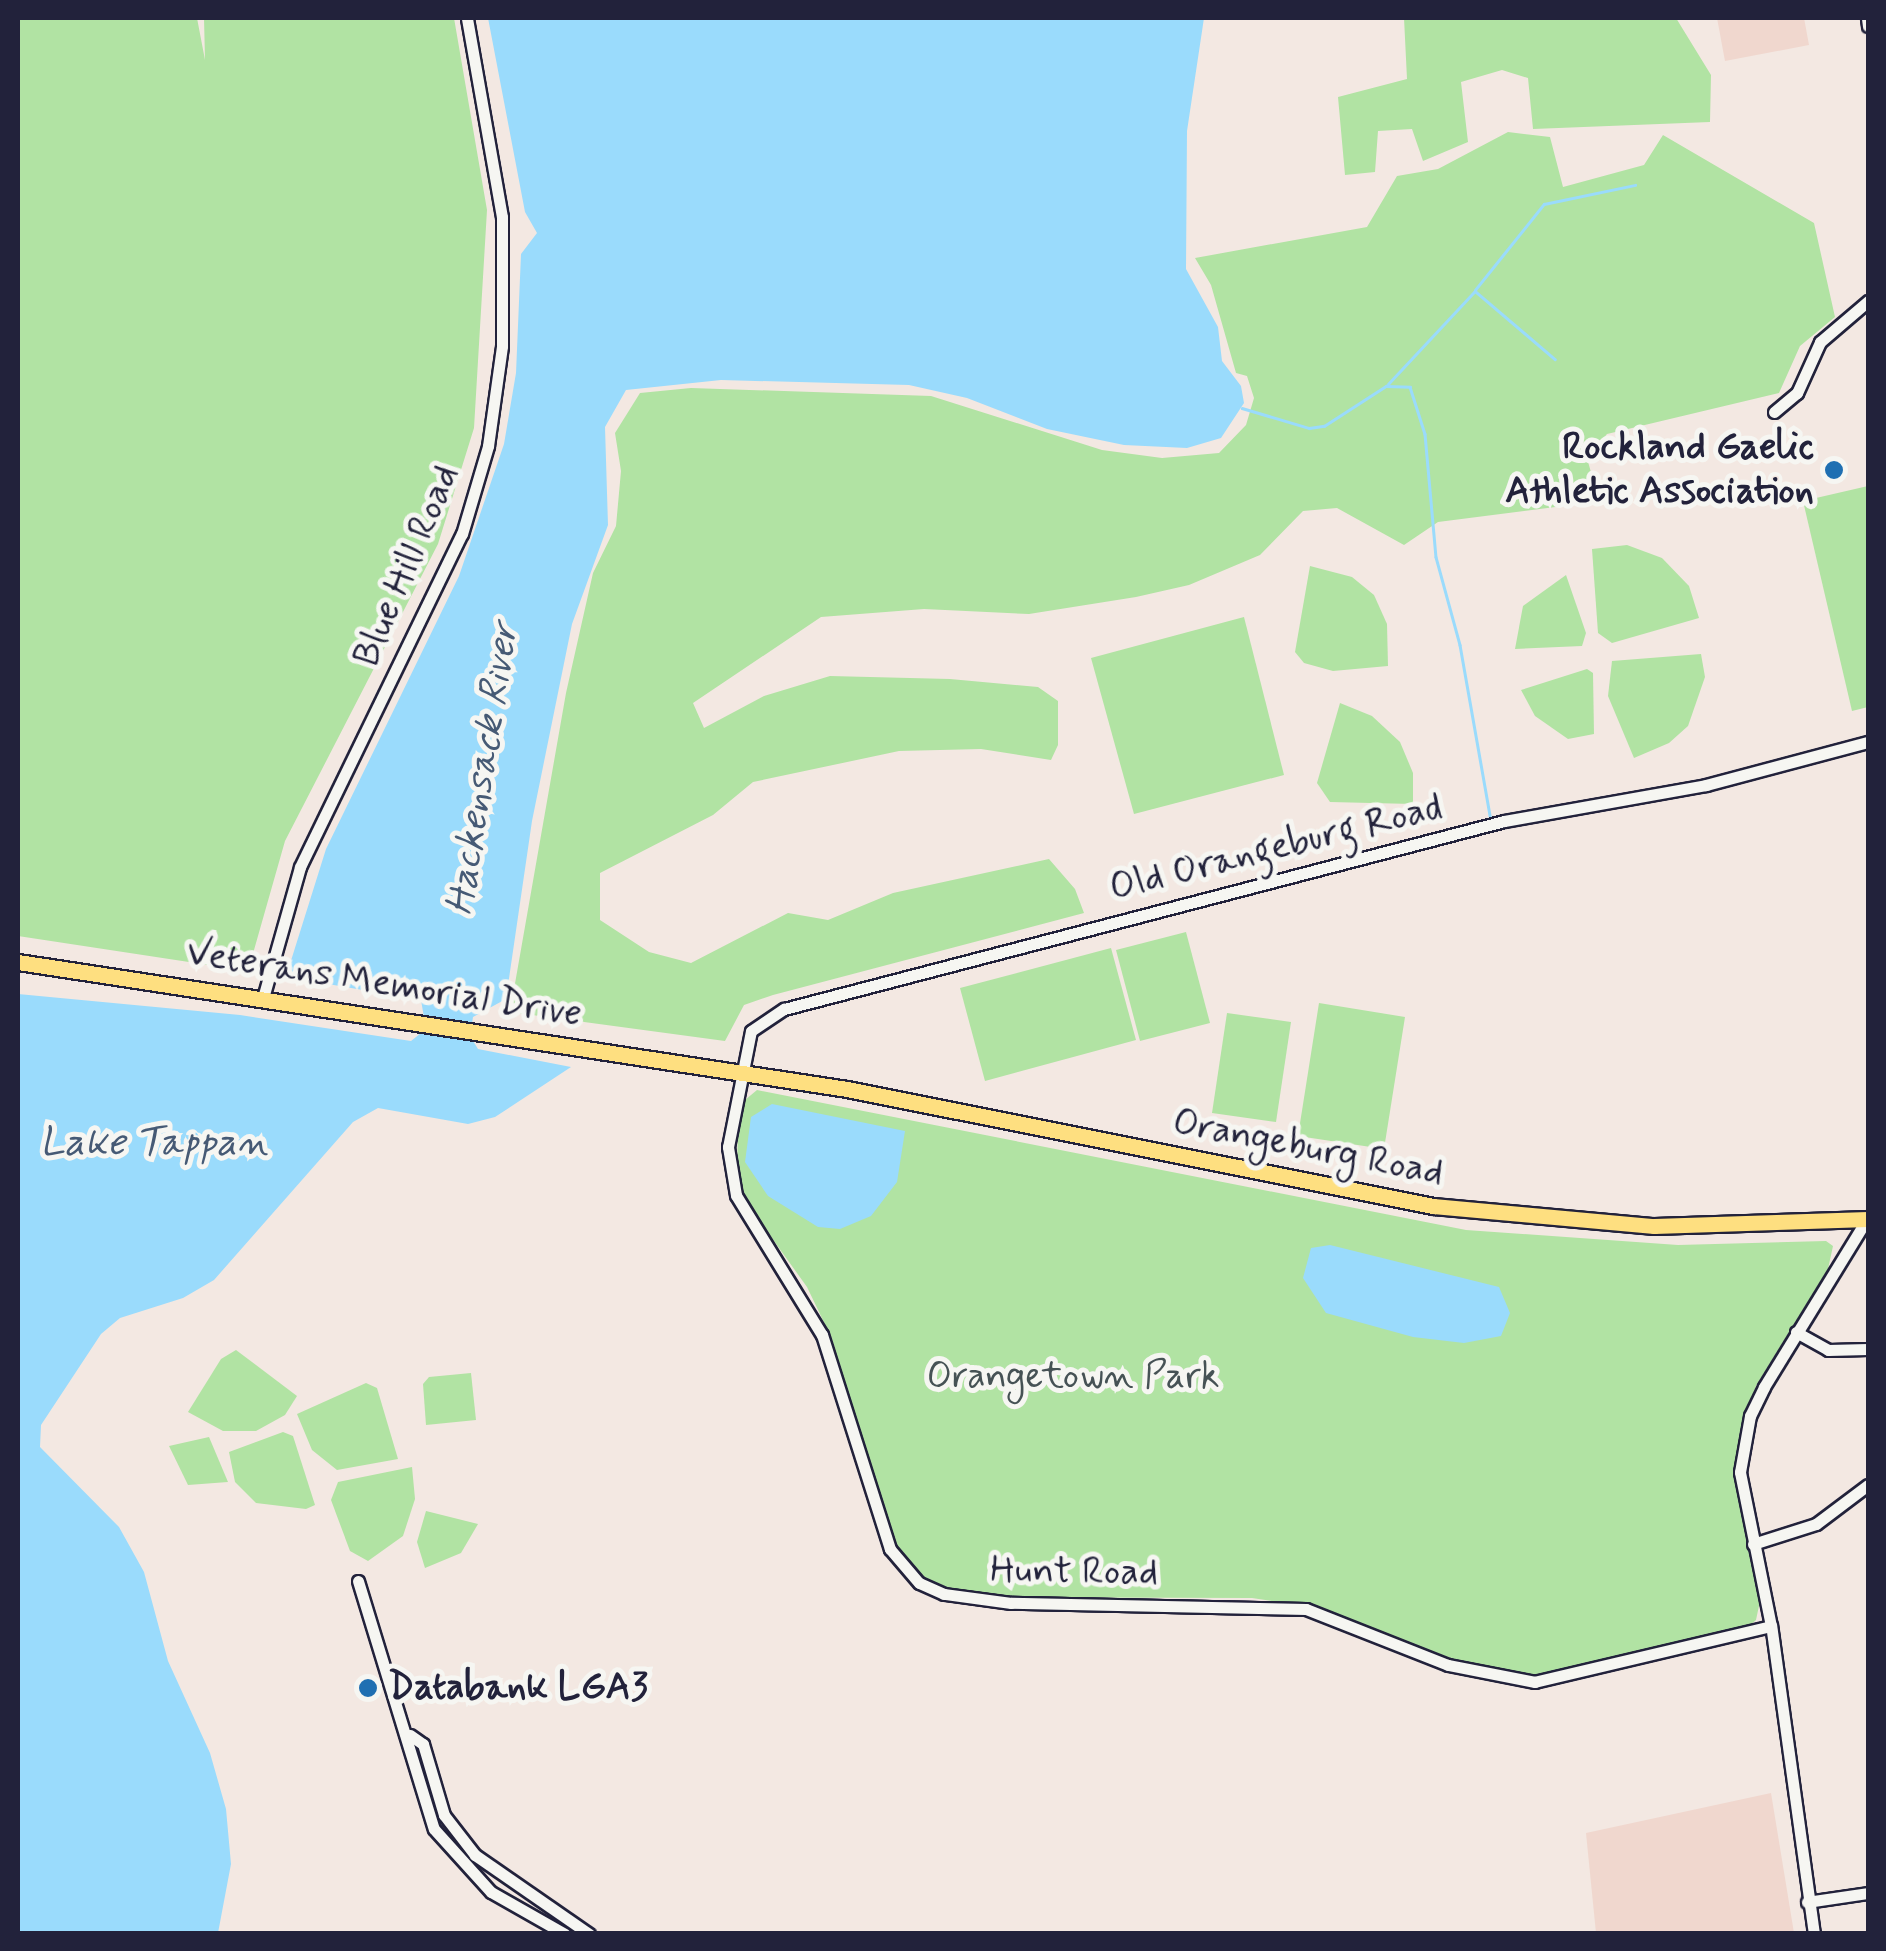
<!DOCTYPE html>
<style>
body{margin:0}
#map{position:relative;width:1886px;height:1951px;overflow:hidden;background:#f3e8e2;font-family:Mynerve,sans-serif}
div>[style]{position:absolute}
.built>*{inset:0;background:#f0d7ce}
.green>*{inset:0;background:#b1e3a3}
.water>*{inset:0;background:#9adbfc}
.stream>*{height:2.5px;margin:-1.25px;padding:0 1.25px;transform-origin:1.25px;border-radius:1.25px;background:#9adbfc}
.roads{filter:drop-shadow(2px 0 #22223b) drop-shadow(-2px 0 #22223b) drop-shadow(0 2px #22223b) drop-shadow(0 -2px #22223b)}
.minor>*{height:11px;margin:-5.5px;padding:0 5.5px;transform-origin:5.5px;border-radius:5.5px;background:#f6f6f2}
.major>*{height:15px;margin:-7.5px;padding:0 7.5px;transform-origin:7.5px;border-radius:7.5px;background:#fedf80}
.dots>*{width:28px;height:28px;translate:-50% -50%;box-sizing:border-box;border:5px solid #f6f6f2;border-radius:50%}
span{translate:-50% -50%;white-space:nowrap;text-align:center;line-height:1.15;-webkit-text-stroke:10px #f6f6f2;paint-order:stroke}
.poi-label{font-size:38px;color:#22223b;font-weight:700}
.right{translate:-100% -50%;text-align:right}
.left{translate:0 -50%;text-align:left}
.street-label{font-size:38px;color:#22223b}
.park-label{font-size:38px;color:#465255}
.water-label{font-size:40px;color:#465a75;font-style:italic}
.frame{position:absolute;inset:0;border:20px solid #22223b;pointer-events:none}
</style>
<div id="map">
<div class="built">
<i style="clip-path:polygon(1717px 18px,1804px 18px,1809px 45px,1725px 61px)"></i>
<i style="clip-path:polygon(1771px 1793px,1794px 1933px,1596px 1933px,1586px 1833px)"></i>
</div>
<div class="green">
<i style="clip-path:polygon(18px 18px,197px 18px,205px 60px,204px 18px,454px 18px,487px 210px,474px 428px,438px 544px,285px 841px,248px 971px,18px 936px)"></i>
<i style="clip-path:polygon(1404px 18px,1676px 18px,1711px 75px,1710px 122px,1533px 129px,1528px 78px,1502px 70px,1461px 82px,1468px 142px,1423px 161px,1412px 129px,1378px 131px,1375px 172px,1345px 175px,1338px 97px,1407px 79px)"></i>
<i style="clip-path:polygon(1508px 132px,1550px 137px,1563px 187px,1644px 165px,1663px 135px,1814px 223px,1835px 317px,1800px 346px,1779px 393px,1607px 434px,1587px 458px,1597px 494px,1571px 505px,1438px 522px,1404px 545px,1337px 508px,1303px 511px,1260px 555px,1189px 585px,1136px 597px,1029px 614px,924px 609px,821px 617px,693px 703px,704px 728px,764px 696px,830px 676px,950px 679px,1038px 687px,1058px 701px,1058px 745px,1051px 760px,981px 749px,899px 751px,753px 782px,713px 815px,600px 873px,600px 920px,649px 952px,691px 963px,788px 913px,828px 920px,893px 893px,1049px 859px,1075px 889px,1084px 913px,773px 995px,744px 1005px,725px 1041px,510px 1012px,566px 693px,593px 573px,616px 526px,621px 471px,615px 433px,640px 393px,691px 388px,931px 396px,1102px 450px,1162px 458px,1219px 453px,1246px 425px,1254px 398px,1247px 376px,1236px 373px,1211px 285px,1195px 258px,1367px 227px,1397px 176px,1438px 169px)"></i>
<i style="clip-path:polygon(1868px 486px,1868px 707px,1852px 711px,1803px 501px)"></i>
<i style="clip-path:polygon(1627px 545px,1662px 558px,1689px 586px,1699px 618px,1612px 643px,1598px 633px,1592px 549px)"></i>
<i style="clip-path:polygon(1310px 566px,1352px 577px,1374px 595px,1387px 624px,1388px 666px,1333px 671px,1304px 663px,1295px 652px)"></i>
<i style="clip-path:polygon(1566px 575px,1586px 633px,1582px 646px,1515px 649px,1523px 606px)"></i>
<i style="clip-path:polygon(1244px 617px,1284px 775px,1134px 814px,1091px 658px)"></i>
<i style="clip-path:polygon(1701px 654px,1705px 677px,1688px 726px,1669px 743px,1634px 758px,1608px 696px,1612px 661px)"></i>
<i style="clip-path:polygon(1587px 669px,1593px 673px,1594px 734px,1568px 739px,1535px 716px,1521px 690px)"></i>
<i style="clip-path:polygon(1340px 703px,1372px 716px,1400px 742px,1413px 773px,1413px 804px,1330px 802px,1317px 783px)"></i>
<i style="clip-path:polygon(1186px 932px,1210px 1023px,1140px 1041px,1116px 950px)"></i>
<i style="clip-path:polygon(1111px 948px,1136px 1040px,985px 1081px,960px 988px)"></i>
<i style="clip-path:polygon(1319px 1003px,1405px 1017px,1384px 1149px,1298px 1136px)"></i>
<i style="clip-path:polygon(1227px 1013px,1291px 1022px,1276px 1122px,1212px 1113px)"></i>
<i style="clip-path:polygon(757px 1090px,1466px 1230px,1678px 1245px,1826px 1241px,1833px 1246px,1828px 1269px,1756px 1386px,1743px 1421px,1735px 1467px,1760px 1601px,1756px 1620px,1747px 1628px,1538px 1677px,1459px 1661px,1300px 1605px,1252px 1598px,976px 1597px,937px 1587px,911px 1572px,892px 1545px,832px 1339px,807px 1287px,746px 1202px,737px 1172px,738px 1125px,745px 1100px)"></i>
<i style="clip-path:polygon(236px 1350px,297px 1396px,285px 1415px,256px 1431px,223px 1431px,188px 1412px,221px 1359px)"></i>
<i style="clip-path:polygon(471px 1373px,476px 1420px,426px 1425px,423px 1384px,429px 1377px)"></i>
<i style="clip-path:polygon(366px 1383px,377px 1388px,398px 1459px,337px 1470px,312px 1450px,297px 1414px)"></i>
<i style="clip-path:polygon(283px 1432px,293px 1436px,315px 1505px,306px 1509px,256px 1503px,235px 1482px,229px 1452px)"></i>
<i style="clip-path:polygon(209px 1437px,228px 1482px,188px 1485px,169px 1446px)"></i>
<i style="clip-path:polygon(412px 1467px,415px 1499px,403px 1536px,368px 1561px,350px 1551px,331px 1500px,338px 1482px)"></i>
<i style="clip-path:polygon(426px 1511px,478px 1524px,461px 1553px,425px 1568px,417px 1542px)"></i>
</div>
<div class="water">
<i style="clip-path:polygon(488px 18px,1204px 18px,1187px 131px,1186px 269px,1218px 327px,1222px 361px,1241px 386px,1244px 403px,1221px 438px,1187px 448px,1124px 445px,1047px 429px,967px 398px,909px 385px,721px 380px,626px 390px,605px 427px,608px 525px,572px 624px,532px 821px,506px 999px,473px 1017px,470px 1036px,478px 1049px,571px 1067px,495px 1117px,468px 1124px,378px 1108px,353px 1122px,214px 1280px,183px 1298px,120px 1318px,101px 1334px,41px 1425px,40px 1447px,119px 1527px,144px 1572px,168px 1661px,210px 1753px,226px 1809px,231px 1864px,218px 1933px,18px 1933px,18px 994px,240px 1015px,411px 1041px,426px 1029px,421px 1000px,293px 978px,289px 967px,326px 849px,459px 576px,504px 444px,516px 373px,521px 254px,537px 233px,525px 212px)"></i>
<i style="clip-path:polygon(772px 1104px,905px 1131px,897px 1182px,871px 1216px,840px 1229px,818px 1227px,768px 1196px,745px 1162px,751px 1117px)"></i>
<i style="clip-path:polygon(1330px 1245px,1499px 1287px,1510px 1313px,1501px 1336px,1464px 1343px,1413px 1337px,1326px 1313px,1303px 1278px,1311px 1248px)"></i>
</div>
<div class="stream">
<i style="left:1475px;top:290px;width:110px;rotate:-51.3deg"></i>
<i style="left:1544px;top:204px;width:93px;rotate:-11.8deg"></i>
<i style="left:1388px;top:384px;width:127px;rotate:-46.9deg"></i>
<i style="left:1475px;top:291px;width:105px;rotate:40.4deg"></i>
<i style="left:1242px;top:408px;width:70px;rotate:16.6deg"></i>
<i style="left:1309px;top:428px;width:15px;rotate:-8deg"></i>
<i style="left:1324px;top:426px;width:74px;rotate:-32.8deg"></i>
<i style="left:1386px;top:386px;width:24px;rotate:2deg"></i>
<i style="left:1410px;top:387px;width:49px;rotate:72.3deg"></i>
<i style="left:1425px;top:434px;width:123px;rotate:84.9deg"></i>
<i style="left:1436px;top:557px;width:91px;rotate:74.7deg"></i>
<i style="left:1460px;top:645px;width:174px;rotate:80deg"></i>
</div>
<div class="roads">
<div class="minor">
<i style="left:1867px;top:18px;width:8px;rotate:83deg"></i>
<i style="left:1774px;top:412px;width:30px;rotate:-40deg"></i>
<i style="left:1797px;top:393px;width:56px;rotate:-65.7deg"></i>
<i style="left:1820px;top:342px;width:63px;rotate:-40.5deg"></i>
<i style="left:263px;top:998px;width:136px;rotate:-74.2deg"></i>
<i style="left:300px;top:867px;width:370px;rotate:-64.1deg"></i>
<i style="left:462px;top:534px;width:92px;rotate:-73.5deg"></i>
<i style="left:488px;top:446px;width:101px;rotate:-82deg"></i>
<i style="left:502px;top:346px;width:129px;rotate:-90deg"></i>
<i style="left:502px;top:217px;width:202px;rotate:-100deg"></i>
<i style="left:1796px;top:1332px;width:37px;rotate:29deg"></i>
<i style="left:1828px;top:1350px;width:40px;rotate:-1.4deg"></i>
<i style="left:1753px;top:1544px;width:66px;rotate:-17.6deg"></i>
<i style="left:1816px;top:1524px;width:65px;rotate:-36.9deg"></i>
<i style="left:358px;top:1581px;width:259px;rotate:73deg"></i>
<i style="left:434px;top:1829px;width:85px;rotate:47.9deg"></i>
<i style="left:491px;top:1892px;width:85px;rotate:29.6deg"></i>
<i style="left:1771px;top:1626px;width:243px;rotate:166.7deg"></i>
<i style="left:1535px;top:1682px;width:89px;rotate:-168.9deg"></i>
<i style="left:1448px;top:1665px;width:153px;rotate:-158.5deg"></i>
<i style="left:1306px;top:1609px;width:295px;rotate:-178.8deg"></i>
<i style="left:1011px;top:1603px;width:68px;rotate:-172.3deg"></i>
<i style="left:944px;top:1594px;width:27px;rotate:-156deg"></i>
<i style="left:919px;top:1583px;width:45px;rotate:-130.5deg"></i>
<i style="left:890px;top:1549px;width:225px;rotate:-107.6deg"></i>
<i style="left:822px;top:1335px;width:164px;rotate:-121.6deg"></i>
<i style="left:736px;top:1195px;width:49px;rotate:-99.5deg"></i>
<i style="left:728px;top:1147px;width:118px;rotate:-78.8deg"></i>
<i style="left:751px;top:1031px;width:40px;rotate:-34deg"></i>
<i style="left:784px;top:1009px;width:744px;rotate:-14.63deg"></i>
<i style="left:1504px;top:821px;width:205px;rotate:-10.1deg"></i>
<i style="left:1706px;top:785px;width:168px;rotate:-14.9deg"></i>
<i style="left:410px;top:1735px;width:16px;rotate:35deg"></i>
<i style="left:423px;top:1744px;width:74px;rotate:73.5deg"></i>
<i style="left:444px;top:1815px;width:51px;rotate:52.2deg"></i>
<i style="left:475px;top:1855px;width:139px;rotate:34.7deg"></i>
<i style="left:1807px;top:1902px;width:62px;rotate:-8.4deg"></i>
<i style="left:1814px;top:1934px;width:311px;rotate:-97.9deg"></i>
<i style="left:1771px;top:1626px;width:157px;rotate:-101.4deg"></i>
<i style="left:1740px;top:1472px;width:57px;rotate:-79.9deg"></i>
<i style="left:1750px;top:1416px;width:32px;rotate:-64deg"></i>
<i style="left:1764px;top:1387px;width:199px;rotate:-58.5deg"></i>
</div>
<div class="major">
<i style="left:18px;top:962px;width:839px;rotate:8.71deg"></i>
<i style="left:847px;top:1089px;width:598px;rotate:11.29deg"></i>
<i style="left:1433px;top:1206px;width:222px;rotate:5.2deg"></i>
<i style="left:1654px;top:1226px;width:214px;rotate:-1.9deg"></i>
</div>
</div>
<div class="dots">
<i style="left:1834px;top:470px;background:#1f6fb2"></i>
<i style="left:368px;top:1688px;background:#1f6fb2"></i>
</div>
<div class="poi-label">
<span class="right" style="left:1814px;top:470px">Rockland Gaelic<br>Athletic Association</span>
<span class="left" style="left:388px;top:1688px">Databank LGA3</span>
</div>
<div class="street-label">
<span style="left:407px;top:566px;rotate:-67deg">Blue Hill Road</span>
<span style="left:1276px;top:848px;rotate:-14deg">Old Orangeburg Road</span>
<span style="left:384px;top:984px;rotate:9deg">Veterans Memorial Drive</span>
<span style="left:1308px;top:1148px;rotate:11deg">Orangeburg Road</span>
<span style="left:1074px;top:1572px;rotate:1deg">Hunt Road</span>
</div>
<div class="park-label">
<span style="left:1073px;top:1377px">Orangetown Park</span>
</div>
<div class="water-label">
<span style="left:483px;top:769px;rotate:-81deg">Hackensack River</span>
<span style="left:154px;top:1143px">Lake Tappan</span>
</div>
<div class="frame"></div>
</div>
